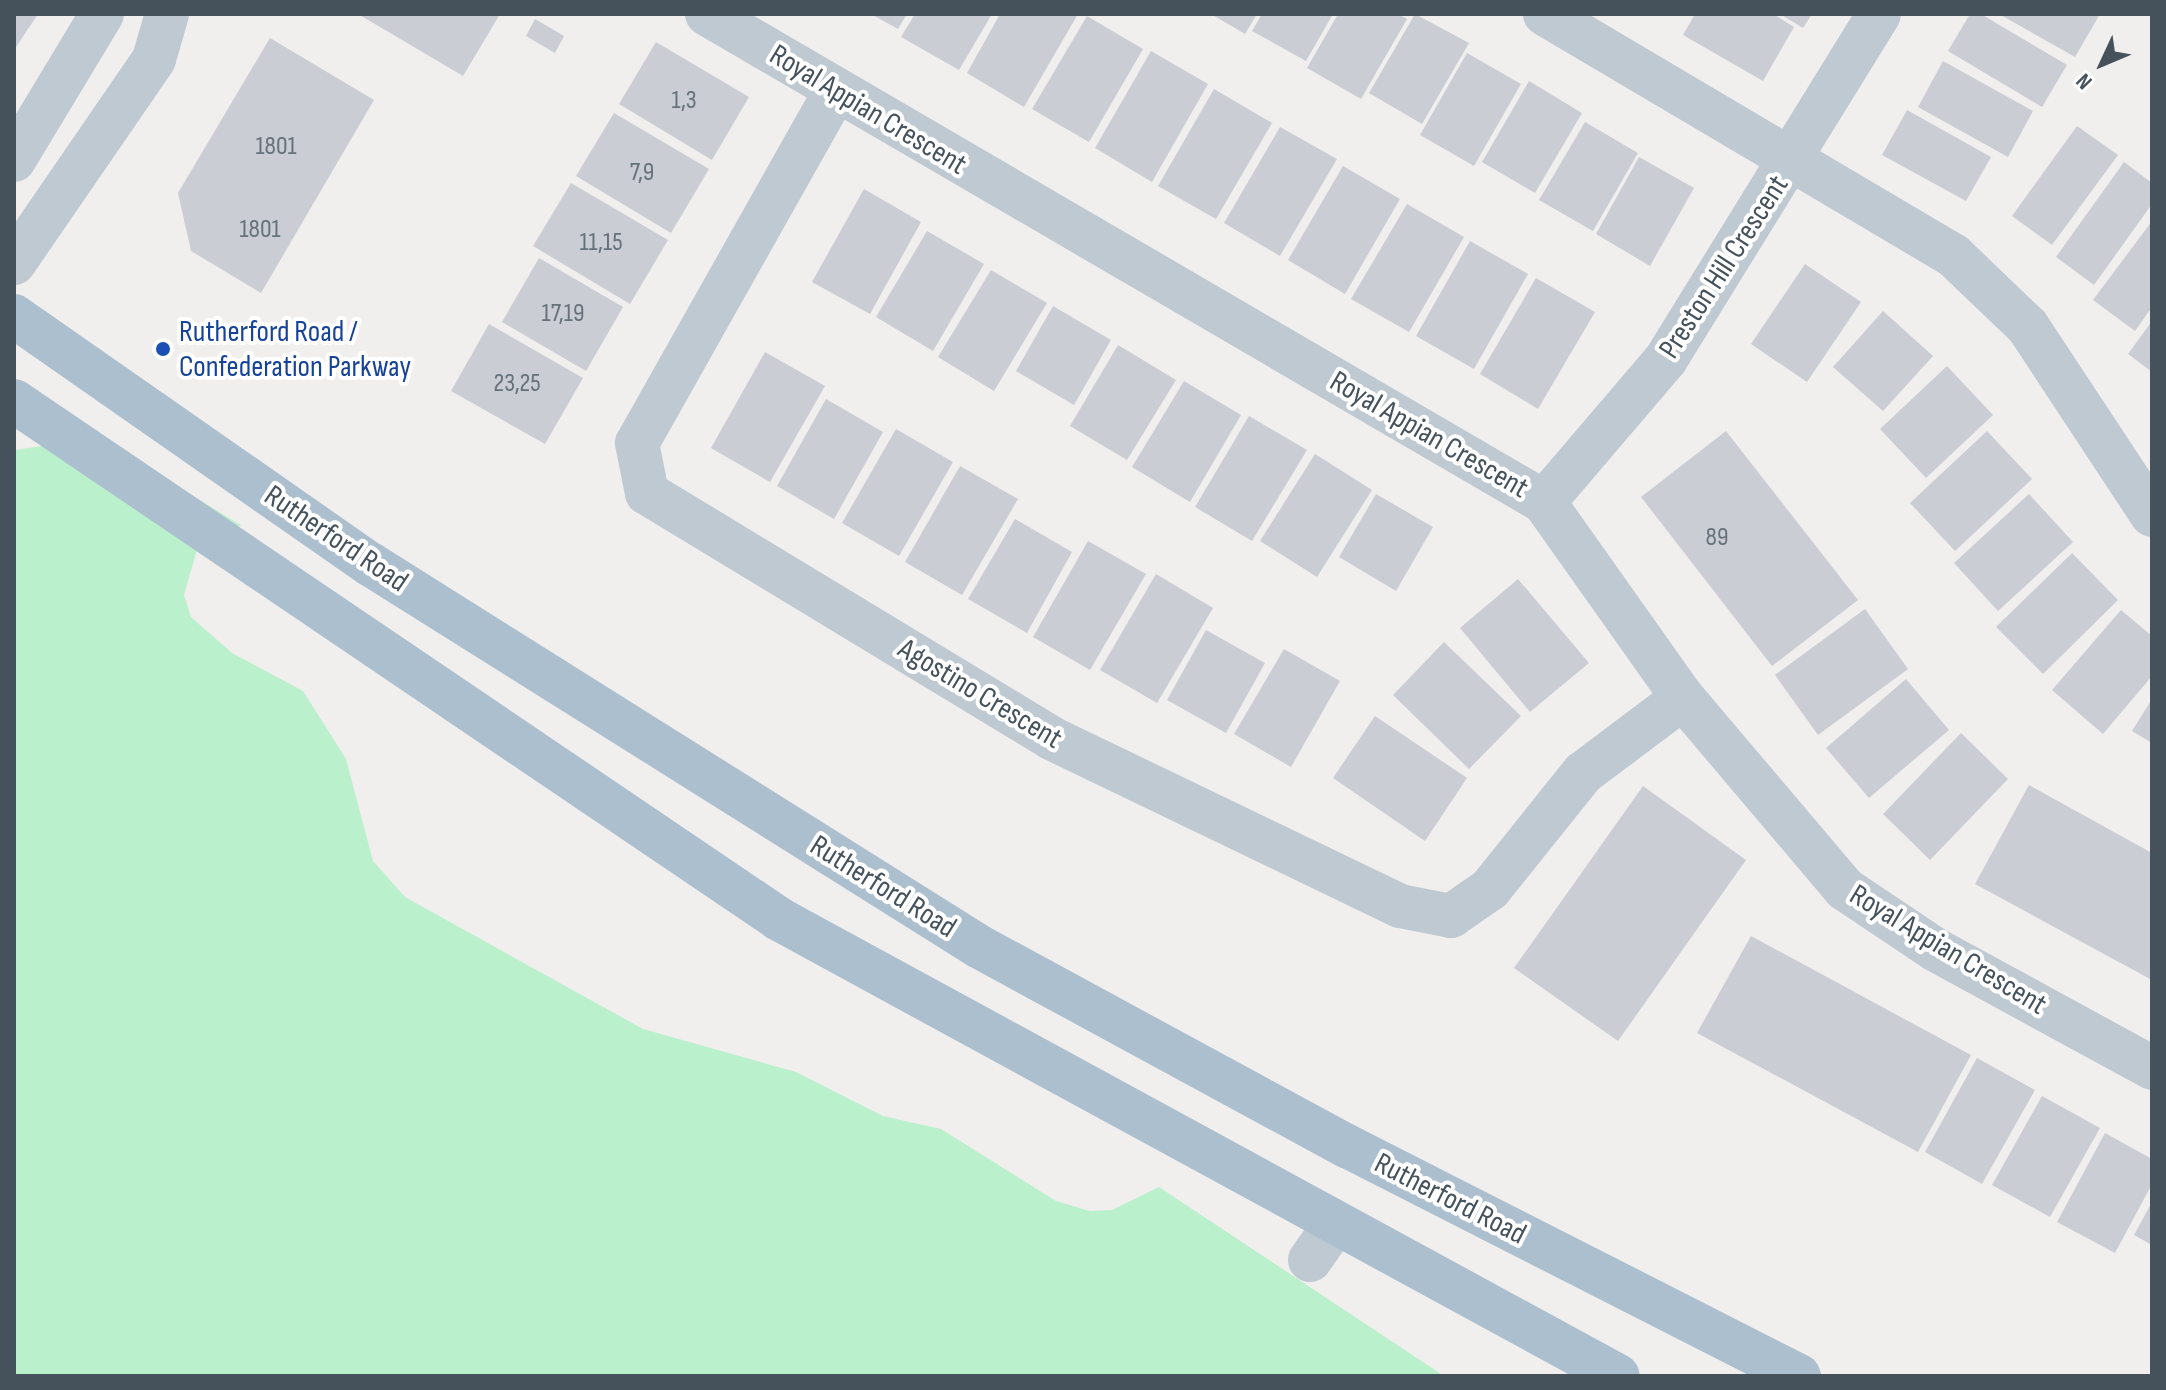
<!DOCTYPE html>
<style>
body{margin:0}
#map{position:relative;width:2166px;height:1390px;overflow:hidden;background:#f1eeee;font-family:"Sofia Sans Condensed",sans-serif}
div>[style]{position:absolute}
.green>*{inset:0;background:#baf0cc}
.building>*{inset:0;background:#cacdd3}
.minor>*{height:44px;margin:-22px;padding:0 22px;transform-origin:22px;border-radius:22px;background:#bec9d1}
.major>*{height:44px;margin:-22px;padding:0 22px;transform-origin:22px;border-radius:22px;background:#acbfce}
.dots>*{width:22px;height:22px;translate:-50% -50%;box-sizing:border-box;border:4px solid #fff;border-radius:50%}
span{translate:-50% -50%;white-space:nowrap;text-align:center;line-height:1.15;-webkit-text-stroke:8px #fff;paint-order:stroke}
.number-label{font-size:26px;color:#66717a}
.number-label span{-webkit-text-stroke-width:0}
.street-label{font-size:30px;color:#45525c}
.transit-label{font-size:30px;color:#164399}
.left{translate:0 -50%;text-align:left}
.frame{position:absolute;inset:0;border:16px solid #45525c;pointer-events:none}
.north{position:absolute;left:2062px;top:24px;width:80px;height:80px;-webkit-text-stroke:6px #fff;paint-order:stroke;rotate:226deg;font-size:22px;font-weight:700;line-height:32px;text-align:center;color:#45525c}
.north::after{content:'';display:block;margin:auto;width:28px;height:36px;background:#45525c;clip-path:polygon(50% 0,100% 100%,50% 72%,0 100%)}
</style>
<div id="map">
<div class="green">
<i style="clip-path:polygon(100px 438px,242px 526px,220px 529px,198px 546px,184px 595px,191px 617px,232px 653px,303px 691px,346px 759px,373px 861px,405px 897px,643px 1029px,796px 1072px,883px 1116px,941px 1129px,1056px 1201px,1090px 1211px,1112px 1210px,1159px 1187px,1444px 1376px,14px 1376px,14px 450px)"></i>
</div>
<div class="building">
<i style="clip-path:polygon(14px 14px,38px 14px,14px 50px)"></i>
<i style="clip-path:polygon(358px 14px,500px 14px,463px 76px)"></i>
<i style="clip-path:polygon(871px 14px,907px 14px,898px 29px)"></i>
<i style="clip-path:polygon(915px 14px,992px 14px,959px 70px,901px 37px)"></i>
<i style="clip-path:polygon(1000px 14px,1078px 14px,1024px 107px,967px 73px)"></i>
<i style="clip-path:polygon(1211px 14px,1257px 14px,1245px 34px)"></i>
<i style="clip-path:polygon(1262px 14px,1333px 14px,1306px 61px,1252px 31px)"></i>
<i style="clip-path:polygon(1338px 14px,1398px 14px,1407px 19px,1361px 99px,1307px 68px)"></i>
<i style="clip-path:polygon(1415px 14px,1469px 43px,1422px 124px,1369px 93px)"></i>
<i style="clip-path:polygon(1695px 14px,1773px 14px,1794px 27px,1763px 81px,1683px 35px)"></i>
<i style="clip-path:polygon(1780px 14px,1812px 14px,1803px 28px)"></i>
<i style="clip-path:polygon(1970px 14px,1981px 14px,2067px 65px,2042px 107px,1948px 51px)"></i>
<i style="clip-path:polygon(1999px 14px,2100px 14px,2075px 57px)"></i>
<i style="clip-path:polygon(1087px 16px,1143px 49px,1089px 142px,1032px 109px)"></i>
<i style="clip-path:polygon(535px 19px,564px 36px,555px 53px,526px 36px)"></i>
<i style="clip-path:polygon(270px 38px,374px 100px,261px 293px,191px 251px,178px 193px)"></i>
<i style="clip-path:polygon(656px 42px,749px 97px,712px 160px,619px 104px)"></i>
<i style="clip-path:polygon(1151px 51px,1208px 84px,1152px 182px,1095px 148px)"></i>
<i style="clip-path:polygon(1467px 53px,1521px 84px,1474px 166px,1420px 135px)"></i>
<i style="clip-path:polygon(1943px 61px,2033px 111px,2008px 157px,1918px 107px)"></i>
<i style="clip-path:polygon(1529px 81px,1582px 113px,1535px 193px,1482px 162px)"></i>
<i style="clip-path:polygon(1214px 89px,1272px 123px,1216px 219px,1158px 186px)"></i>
<i style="clip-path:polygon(1907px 110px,1991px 157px,1966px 201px,1882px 155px)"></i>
<i style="clip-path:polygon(614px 113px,709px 169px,671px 233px,576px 176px)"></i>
<i style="clip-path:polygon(1585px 122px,1638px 153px,1593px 231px,1539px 200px)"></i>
<i style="clip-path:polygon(2077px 126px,2118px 155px,2052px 245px,2012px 216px)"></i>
<i style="clip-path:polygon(1280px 127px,1337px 159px,1280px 256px,1224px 223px)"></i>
<i style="clip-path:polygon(1639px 157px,1694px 188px,1650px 266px,1596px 234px)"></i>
<i style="clip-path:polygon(2124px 162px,2152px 183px,2152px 204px,2094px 285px,2056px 257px)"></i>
<i style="clip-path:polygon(1343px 166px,1400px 199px,1345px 294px,1288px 260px)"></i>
<i style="clip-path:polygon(571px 183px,668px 240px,630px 304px,533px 246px)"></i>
<i style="clip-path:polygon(864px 189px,921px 222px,870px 314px,812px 282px)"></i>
<i style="clip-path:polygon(1407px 204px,1464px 237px,1409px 332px,1351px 299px)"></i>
<i style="clip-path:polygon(2152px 221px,2152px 307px,2135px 331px,2093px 300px)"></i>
<i style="clip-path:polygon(927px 231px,984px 264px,933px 351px,876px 317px)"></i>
<i style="clip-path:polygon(1470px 241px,1528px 274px,1474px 369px,1416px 336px)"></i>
<i style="clip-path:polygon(539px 258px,623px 307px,586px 371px,502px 322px)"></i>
<i style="clip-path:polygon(1805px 264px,1861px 302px,1807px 382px,1751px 344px)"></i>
<i style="clip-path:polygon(991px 270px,1047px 303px,994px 391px,938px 357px)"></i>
<i style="clip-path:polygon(1536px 278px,1595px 312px,1538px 409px,1480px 374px)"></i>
<i style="clip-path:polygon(1053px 306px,1111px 340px,1074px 405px,1016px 371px)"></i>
<i style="clip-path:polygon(1883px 311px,1933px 356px,1883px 411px,1833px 367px)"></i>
<i style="clip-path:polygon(2152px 321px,2152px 372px,2128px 354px)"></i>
<i style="clip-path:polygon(489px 324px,583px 378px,545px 444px,451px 391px)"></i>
<i style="clip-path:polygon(1118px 345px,1176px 380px,1127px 460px,1070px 426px)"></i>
<i style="clip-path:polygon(765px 352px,825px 386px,770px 482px,711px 448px)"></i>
<i style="clip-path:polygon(1947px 366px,1993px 415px,1926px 478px,1880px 429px)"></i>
<i style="clip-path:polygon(1184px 381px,1241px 415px,1190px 502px,1132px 467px)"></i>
<i style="clip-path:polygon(826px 399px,883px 432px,834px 519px,777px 486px)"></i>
<i style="clip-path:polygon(1249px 416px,1307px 450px,1252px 541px,1195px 507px)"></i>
<i style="clip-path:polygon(896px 429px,953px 462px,899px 556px,842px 523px)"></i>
<i style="clip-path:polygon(1726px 431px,1858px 600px,1772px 666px,1641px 497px)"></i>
<i style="clip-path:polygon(1987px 431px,2032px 479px,1955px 551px,1910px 503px)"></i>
<i style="clip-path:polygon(1315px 454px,1372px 490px,1317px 577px,1260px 541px)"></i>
<i style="clip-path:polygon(960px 466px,1018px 499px,962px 595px,905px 562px)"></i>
<i style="clip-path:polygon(1376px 494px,1433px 527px,1396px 591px,1339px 557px)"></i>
<i style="clip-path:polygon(2029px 494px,2073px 542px,1998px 611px,1954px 563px)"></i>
<i style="clip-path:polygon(1015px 519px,1072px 552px,1027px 633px,968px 599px)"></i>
<i style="clip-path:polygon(1088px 541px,1146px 574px,1090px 670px,1033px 637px)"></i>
<i style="clip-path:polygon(2072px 553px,2118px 600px,2043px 674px,1996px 627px)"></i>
<i style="clip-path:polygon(1156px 574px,1213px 608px,1157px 703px,1100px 670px)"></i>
<i style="clip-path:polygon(1518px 579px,1589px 663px,1530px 712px,1460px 628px)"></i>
<i style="clip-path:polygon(1865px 609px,1908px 669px,1818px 735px,1775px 675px)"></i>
<i style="clip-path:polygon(2121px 610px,2152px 636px,2152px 676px,2103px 734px,2052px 690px)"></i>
<i style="clip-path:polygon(1206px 630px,1265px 663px,1226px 733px,1167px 700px)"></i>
<i style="clip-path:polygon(1444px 642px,1521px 716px,1469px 769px,1393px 695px)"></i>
<i style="clip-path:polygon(1284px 649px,1340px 681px,1291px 767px,1234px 734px)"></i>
<i style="clip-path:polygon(1906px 679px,1949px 730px,1869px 798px,1826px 748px)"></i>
<i style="clip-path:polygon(2152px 699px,2152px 743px,2132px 731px)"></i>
<i style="clip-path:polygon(1375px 716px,1467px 778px,1425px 841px,1333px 778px)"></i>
<i style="clip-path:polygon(1961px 733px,2008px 779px,1930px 860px,1883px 814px)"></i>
<i style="clip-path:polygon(2029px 785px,2152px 853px,2152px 980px,1975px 884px)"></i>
<i style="clip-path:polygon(1643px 786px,1746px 860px,1618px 1041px,1514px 968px)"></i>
<i style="clip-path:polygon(1751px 936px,1971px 1055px,1918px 1152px,1697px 1033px)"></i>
<i style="clip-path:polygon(1977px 1058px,2035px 1090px,1982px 1184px,1925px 1152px)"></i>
<i style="clip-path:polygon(2042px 1096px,2100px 1128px,2050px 1217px,1992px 1185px)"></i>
<i style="clip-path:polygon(2105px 1133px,2152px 1159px,2152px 1184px,2115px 1253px,2057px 1222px)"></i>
<i style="clip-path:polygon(2152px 1202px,2152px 1245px,2134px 1235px)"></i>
</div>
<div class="minor">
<i style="left:707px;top:14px;width:969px;rotate:30.24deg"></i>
<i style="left:1544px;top:502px;width:240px;rotate:54.7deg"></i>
<i style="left:1683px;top:698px;width:250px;rotate:49.7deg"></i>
<i style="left:1845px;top:889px;width:110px;rotate:33.8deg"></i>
<i style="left:1936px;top:950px;width:246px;rotate:28.6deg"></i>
<i style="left:1545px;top:14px;width:474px;rotate:30.6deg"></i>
<i style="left:1953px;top:255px;width:104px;rotate:43.8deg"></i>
<i style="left:2028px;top:327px;width:225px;rotate:56.6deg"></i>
<i style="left:835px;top:92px;width:403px;rotate:119.4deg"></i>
<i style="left:637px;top:443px;width:51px;rotate:78.7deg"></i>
<i style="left:647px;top:493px;width:472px;rotate:31.2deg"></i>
<i style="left:1051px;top:738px;width:387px;rotate:25.7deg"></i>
<i style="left:1400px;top:906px;width:52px;rotate:11.1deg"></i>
<i style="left:1451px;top:916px;width:47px;rotate:-34.7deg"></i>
<i style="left:1490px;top:889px;width:149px;rotate:-51.3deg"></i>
<i style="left:1583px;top:773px;width:125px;rotate:-36.9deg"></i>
<i style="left:14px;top:160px;width:170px;rotate:-58.9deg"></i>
<i style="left:14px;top:263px;width:247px;rotate:-55.5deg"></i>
<i style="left:154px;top:59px;width:47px;rotate:-73.9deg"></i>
<i style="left:1544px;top:502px;width:188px;rotate:-49.5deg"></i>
<i style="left:1666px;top:359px;width:405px;rotate:-58.3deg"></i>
<i style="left:1310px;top:1260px;width:45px;rotate:-54.9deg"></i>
</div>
<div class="major">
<i style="left:14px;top:316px;width:434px;rotate:34.9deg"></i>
<i style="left:370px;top:564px;width:718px;rotate:32.14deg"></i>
<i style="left:978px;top:946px;width:420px;rotate:28.5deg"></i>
<i style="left:1347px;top:1146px;width:507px;rotate:26.97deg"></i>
<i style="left:14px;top:401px;width:924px;rotate:34.1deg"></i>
<i style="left:779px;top:919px;width:955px;rotate:28.58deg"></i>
</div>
<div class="dots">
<i style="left:163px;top:349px;background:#1a4fb4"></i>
</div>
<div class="number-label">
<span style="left:684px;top:101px">1,3</span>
<span style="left:276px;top:147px">1801</span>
<span style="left:642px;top:173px">7,9</span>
<span style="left:260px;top:230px">1801</span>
<span style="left:601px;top:243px">11,15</span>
<span style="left:563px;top:314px">17,19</span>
<span style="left:517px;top:384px">23,25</span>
<span style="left:1717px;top:538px">89</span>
</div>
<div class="street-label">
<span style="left:868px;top:110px;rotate:31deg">Royal Appian Crescent</span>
<span style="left:1724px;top:267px;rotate:-57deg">Preston Hill Crescent</span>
<span style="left:1429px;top:435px;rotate:30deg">Royal Appian Crescent</span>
<span style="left:336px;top:539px;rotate:34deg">Rutherford Road</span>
<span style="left:980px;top:694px;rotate:31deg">Agostino Crescent</span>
<span style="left:883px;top:887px;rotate:32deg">Rutherford Road</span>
<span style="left:1948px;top:950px;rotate:31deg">Royal Appian Crescent</span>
<span style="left:1450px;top:1199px;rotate:27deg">Rutherford Road</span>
</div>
<div class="transit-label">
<span class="left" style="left:179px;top:349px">Rutherford Road /<br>Confederation Parkway</span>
</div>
<div class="frame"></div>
<div class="north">N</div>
</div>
